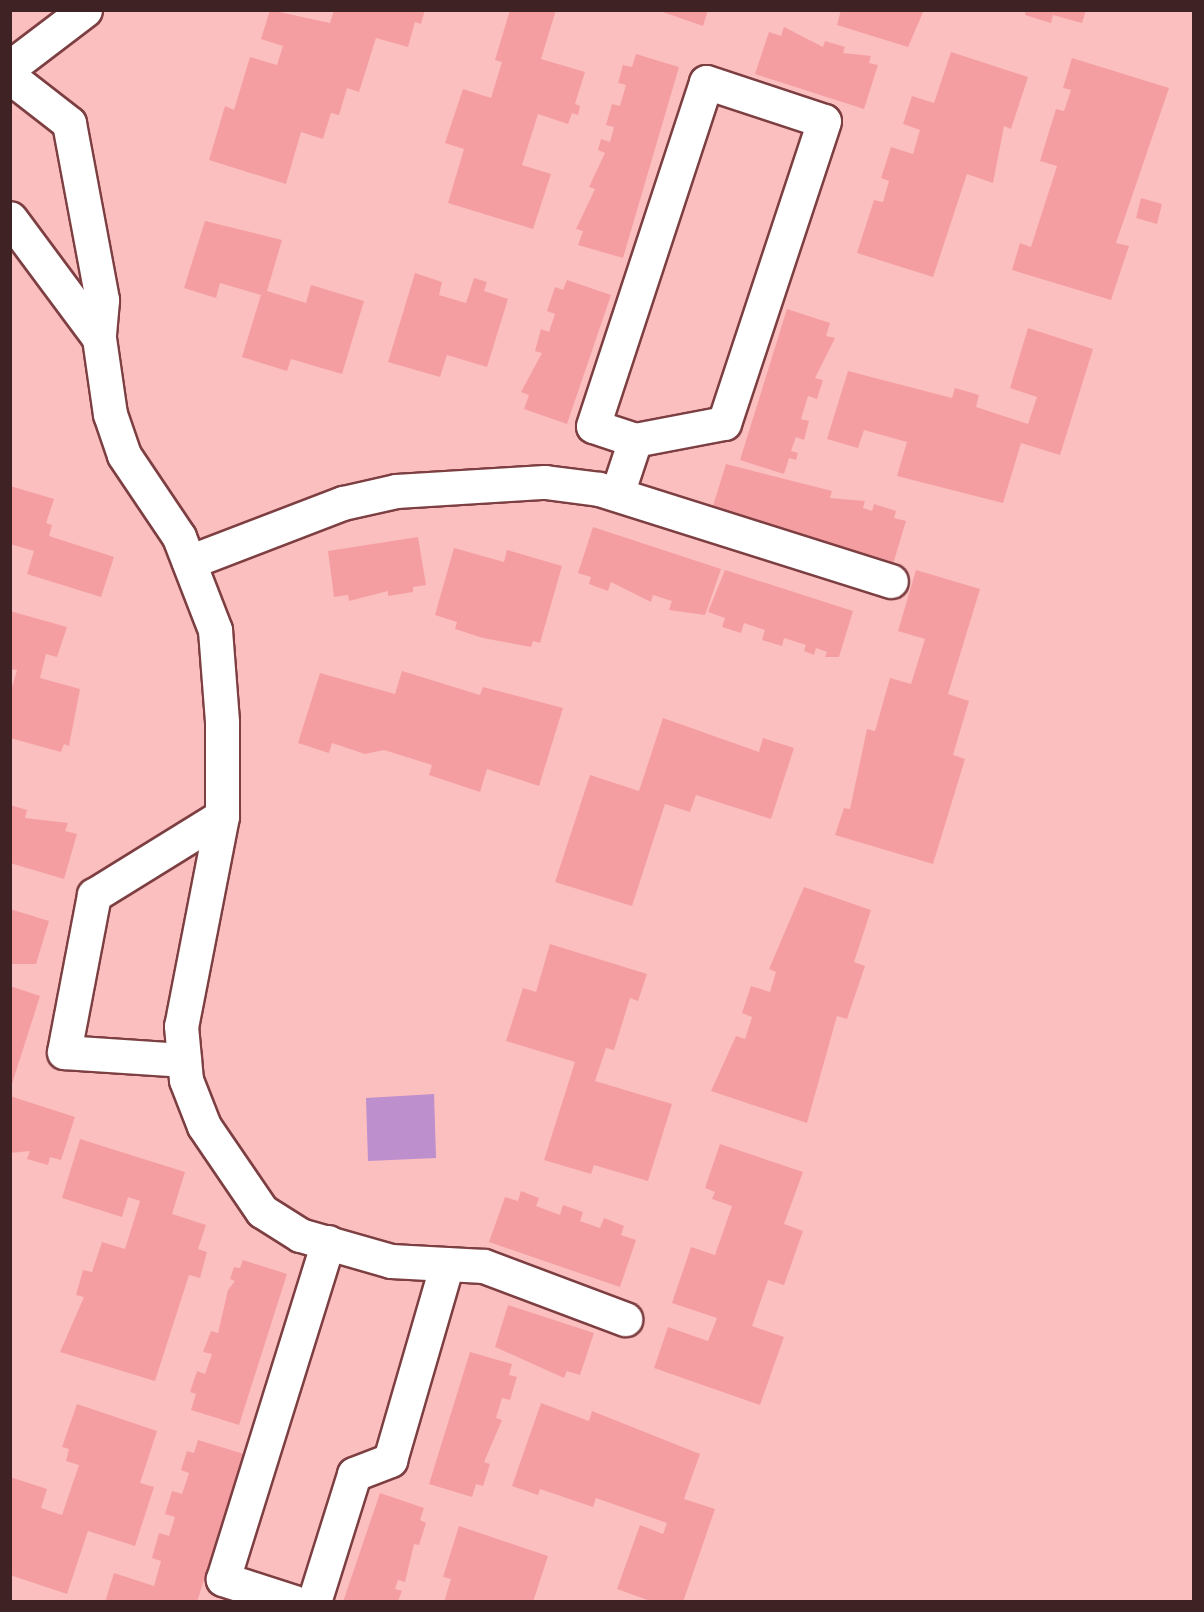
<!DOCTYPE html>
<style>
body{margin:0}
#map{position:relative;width:1204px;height:1612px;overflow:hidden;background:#fbbfbf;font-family:"Noto Sans",sans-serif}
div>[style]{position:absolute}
.green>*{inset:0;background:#bd8fcc}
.building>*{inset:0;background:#f59ea1}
.roads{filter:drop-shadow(2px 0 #7d3f42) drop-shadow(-2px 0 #7d3f42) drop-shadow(0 2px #7d3f42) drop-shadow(0 -2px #7d3f42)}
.minor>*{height:33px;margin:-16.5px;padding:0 16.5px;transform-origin:16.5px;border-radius:16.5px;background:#fff}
span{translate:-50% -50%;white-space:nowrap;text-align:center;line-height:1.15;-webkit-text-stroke:4.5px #fdeded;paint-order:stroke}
.frame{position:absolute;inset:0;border:12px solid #3f2324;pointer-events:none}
</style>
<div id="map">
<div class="green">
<i style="clip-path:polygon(434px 1094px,436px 1158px,368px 1161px,366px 1098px)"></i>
</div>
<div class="building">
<i style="clip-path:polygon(270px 10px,330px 23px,334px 10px,425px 10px,421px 24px,415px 22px,408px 47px,376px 38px,359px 92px,347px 88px,339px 115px,331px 113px,323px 139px,301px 132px,286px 184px,209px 160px,225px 106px,234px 110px,250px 57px,277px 65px,283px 46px,261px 39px)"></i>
<i style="clip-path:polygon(510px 10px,556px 10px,541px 59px,585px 72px,575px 104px,580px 106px,578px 115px,572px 113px,568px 124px,538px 114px,522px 165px,551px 174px,533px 229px,448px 203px,464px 149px,445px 143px,463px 89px,491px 98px,502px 62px,495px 60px)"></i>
<i style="clip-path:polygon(657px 10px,708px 10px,703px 26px)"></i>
<i style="clip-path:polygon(841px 10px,924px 10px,908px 47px,837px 25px)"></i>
<i style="clip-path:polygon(1026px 10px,1086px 10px,1082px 23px,1053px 15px,1051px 23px,1025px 15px)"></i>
<i style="clip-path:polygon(784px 27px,823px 47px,825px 41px,845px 47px,843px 53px,871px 56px,869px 63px,878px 65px,864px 109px,755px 74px,769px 32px,781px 36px)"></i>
<i style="clip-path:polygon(951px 52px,1028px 77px,1011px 129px,1004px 126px,993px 183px,967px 174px,933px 277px,857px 253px,874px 200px,883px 202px,889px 181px,881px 178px,891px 147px,913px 154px,920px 130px,903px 124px,912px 96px,934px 103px)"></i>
<i style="clip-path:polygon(636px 54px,679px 67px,623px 258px,578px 245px,583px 231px,576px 229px,595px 189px,589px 187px,605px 153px,598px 150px,601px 139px,610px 142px,614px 127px,606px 125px,612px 104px,620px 106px,626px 85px,618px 83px,623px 65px,632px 67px)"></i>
<i style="clip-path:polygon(1072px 58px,1169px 88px,1116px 243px,1129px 246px,1111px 300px,1012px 270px,1020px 243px,1031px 247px,1057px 166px,1040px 161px,1056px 109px,1064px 111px,1071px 90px,1063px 88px)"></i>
<i style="clip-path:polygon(1141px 198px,1162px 204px,1157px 224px,1136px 218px)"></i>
<i style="clip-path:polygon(205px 221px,282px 240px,267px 291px,306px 303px,311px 285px,364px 301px,342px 374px,291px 359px,287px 371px,242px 357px,261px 295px,220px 283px,216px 298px,184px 288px)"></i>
<i style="clip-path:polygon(415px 273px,442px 282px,439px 295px,466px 303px,474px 278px,487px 282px,484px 291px,508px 299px,487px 367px,447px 355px,440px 377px,388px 362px)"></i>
<i style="clip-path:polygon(567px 280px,611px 295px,567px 424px,524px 409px,529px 395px,521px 392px,542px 353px,535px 351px,541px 329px,549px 332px,555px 314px,547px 311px,555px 287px,563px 290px)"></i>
<i style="clip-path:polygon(787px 309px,830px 323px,826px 336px,835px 338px,815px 378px,823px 380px,817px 399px,808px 396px,801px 419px,809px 421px,804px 440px,796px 437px,791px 451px,798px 453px,796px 460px,789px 458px,784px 474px,740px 460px)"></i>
<i style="clip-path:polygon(1028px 328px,1093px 349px,1060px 455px,1021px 443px,1003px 503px,897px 476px,907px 442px,864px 430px,858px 448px,827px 439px,848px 371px,952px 398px,955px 388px,979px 395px,976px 407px,1028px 424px,1037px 397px,1010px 388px)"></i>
<i style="clip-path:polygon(726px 464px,832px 491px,830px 498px,865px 501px,863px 508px,872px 511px,874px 504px,896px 511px,894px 518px,906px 521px,893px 564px,712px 509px)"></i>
<i style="clip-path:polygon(10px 486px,54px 499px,46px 523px,52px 525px,49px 536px,114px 557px,101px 597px,27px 574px,34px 551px,10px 544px)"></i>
<i style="clip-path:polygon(593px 527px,721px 569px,705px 615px,669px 610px,672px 601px,653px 595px,651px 602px,611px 582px,608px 591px,589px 584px,591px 577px,578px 573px)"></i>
<i style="clip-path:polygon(418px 537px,426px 585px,413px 587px,413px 592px,388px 596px,388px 591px,349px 601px,348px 595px,334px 597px,328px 551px)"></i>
<i style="clip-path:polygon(454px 548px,504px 562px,507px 550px,562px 566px,540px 643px,533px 641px,531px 647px,483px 638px,455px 629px,457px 622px,435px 615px)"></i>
<i style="clip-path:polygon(725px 570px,853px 611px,839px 657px,825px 657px,827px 652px,816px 648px,814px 655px,804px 651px,806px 645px,784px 638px,782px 646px,762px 640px,765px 630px,744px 623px,741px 633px,722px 627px,725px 618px,708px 612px)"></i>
<i style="clip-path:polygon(916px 570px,980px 589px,948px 694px,969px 701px,953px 755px,965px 759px,933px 864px,835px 835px,844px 808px,850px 809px,867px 729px,875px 731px,890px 678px,911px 684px,925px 639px,898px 631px)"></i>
<i style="clip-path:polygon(10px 611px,67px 627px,57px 657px,46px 654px,40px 678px,80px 689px,69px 746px,64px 744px,61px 752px,10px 738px,10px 694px,17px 670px,10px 669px)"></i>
<i style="clip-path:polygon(402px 671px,480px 695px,483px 687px,563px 708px,539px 786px,487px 769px,480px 792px,429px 775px,432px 765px,384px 750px,365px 754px,332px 743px,329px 753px,298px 743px,320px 673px,395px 694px)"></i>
<i style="clip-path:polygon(663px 718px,759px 752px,763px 738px,794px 748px,771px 819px,696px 795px,690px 812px,665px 804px,632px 906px,555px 882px,590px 775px,639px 791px)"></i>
<i style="clip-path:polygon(10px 805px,27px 810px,25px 818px,68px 823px,65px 831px,77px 834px,64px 879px,10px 863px)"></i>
<i style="clip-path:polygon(804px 887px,871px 910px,854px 962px,865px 966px,847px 1019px,837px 1016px,807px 1123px,711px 1091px,736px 1036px,745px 1039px,752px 1017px,742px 1013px,751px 986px,770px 992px,776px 972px,769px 969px)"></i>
<i style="clip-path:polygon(10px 909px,49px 921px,36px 964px,10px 964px)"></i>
<i style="clip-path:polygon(550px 944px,647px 974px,638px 1001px,630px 998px,614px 1050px,606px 1048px,595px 1081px,672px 1104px,648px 1181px,594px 1165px,591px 1174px,544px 1160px,575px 1062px,506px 1041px,523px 988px,536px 992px)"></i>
<i style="clip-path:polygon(10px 986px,40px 996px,11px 1087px,10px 1087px)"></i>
<i style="clip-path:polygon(10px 1096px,75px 1117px,61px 1160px,50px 1157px,48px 1165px,27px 1159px,30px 1151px,10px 1153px)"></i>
<i style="clip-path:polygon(80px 1139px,185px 1172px,172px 1214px,206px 1225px,198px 1249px,207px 1252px,200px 1278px,189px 1275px,155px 1381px,60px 1352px,84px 1297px,76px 1295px,83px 1270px,92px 1272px,102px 1242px,125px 1249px,140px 1201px,128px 1197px,122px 1217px,62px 1198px)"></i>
<i style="clip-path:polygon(720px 1144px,803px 1172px,784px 1224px,803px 1231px,784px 1285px,768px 1280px,752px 1326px,784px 1337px,760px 1405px,654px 1368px,668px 1327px,708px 1341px,717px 1318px,672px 1303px,691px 1247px,715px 1255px,732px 1206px,712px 1199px,715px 1192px,705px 1188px)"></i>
<i style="clip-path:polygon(521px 1191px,539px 1198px,536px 1206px,560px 1215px,563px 1205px,583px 1212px,580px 1221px,600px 1228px,604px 1218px,624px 1226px,621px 1235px,636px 1240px,620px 1287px,489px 1242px,505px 1197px,518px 1201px)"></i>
<i style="clip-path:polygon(243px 1260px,287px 1274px,239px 1425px,191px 1410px,196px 1394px,190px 1392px,197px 1371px,205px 1374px,212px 1354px,203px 1352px,211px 1331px,218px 1333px,228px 1290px,235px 1281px,230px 1279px,234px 1267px,240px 1268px)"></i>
<i style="clip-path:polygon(508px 1305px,594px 1333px,580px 1375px,567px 1371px,564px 1378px,495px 1347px)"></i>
<i style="clip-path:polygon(470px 1352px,512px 1364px,509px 1375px,517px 1377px,510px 1400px,502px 1398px,496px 1418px,502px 1420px,484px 1462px,490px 1464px,483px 1486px,476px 1484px,472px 1497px,429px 1484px)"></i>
<i style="clip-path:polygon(541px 1403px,589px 1421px,592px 1411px,700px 1454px,684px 1499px,715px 1509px,683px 1602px,653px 1602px,617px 1589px,640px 1525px,663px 1534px,667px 1523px,596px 1498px,593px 1507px,540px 1489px,538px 1495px,512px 1486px)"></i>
<i style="clip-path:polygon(77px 1404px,157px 1431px,140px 1483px,154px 1487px,135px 1546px,88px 1531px,67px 1594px,10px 1575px,10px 1477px,47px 1489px,41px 1508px,62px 1515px,79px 1465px,66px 1461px,69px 1449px,62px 1447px)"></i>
<i style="clip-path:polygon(198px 1440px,244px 1454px,197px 1602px,105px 1602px,114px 1573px,154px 1586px,161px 1561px,152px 1558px,159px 1533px,169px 1536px,175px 1517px,165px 1514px,172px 1491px,182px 1494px,189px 1473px,181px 1470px,187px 1451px,194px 1453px)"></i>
<i style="clip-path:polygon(380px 1493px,424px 1508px,420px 1520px,426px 1523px,419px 1545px,414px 1544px,405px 1582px,398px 1580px,395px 1589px,402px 1591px,398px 1601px,343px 1602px)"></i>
<i style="clip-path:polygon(459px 1526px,548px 1556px,533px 1602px,444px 1602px,451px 1579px,443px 1577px)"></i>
</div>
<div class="roads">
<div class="minor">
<i style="left:10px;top:67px;width:94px;rotate:-37.2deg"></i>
<i style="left:10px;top:77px;width:75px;rotate:37.9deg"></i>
<i style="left:69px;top:123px;width:180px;rotate:79.4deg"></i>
<i style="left:102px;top:300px;width:38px;rotate:95deg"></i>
<i style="left:99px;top:338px;width:149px;rotate:-126.6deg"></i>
<i style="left:99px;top:338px;width:77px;rotate:81.8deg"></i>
<i style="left:110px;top:414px;width:43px;rotate:71.1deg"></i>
<i style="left:124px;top:455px;width:99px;rotate:56.1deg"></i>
<i style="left:179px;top:537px;width:100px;rotate:68.8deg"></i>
<i style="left:215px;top:630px;width:92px;rotate:85.6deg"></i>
<i style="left:222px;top:722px;width:94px;rotate:90deg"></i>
<i style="left:222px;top:816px;width:214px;rotate:101deg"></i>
<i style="left:181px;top:1026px;width:54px;rotate:84.7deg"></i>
<i style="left:186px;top:1080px;width:49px;rotate:68.6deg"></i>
<i style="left:204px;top:1126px;width:103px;rotate:55.7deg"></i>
<i style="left:262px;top:1211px;width:45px;rotate:32.3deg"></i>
<i style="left:300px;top:1235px;width:95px;rotate:15.9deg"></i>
<i style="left:391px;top:1261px;width:93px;rotate:3.1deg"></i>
<i style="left:484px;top:1266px;width:151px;rotate:20.6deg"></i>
<i style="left:617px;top:494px;width:57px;rotate:-71.6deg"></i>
<i style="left:635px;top:440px;width:44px;rotate:-161.6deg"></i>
<i style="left:593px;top:426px;width:362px;rotate:-71.8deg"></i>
<i style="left:706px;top:82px;width:124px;rotate:18.3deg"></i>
<i style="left:824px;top:121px;width:318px;rotate:108.3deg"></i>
<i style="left:724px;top:423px;width:91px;rotate:169.2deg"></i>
<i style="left:189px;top:562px;width:165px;rotate:-21deg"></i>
<i style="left:343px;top:503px;width:54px;rotate:-12.8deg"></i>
<i style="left:396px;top:491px;width:149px;rotate:-3.5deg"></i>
<i style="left:545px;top:482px;width:54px;rotate:7.4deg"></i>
<i style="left:599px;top:489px;width:306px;rotate:17.5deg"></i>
<i style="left:184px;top:1060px;width:120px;rotate:-176.2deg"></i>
<i style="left:64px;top:1052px;width:160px;rotate:-79.2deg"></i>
<i style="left:94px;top:895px;width:150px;rotate:-31.7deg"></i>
<i style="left:294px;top:1602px;width:75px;rotate:-162.1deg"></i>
<i style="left:223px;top:1579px;width:353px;rotate:-72.7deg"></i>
<i style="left:314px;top:1602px;width:134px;rotate:-72.6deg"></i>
<i style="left:354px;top:1474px;width:39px;rotate:-21deg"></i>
<i style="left:390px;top:1460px;width:204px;rotate:-73.8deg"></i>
</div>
</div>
<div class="frame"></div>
</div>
